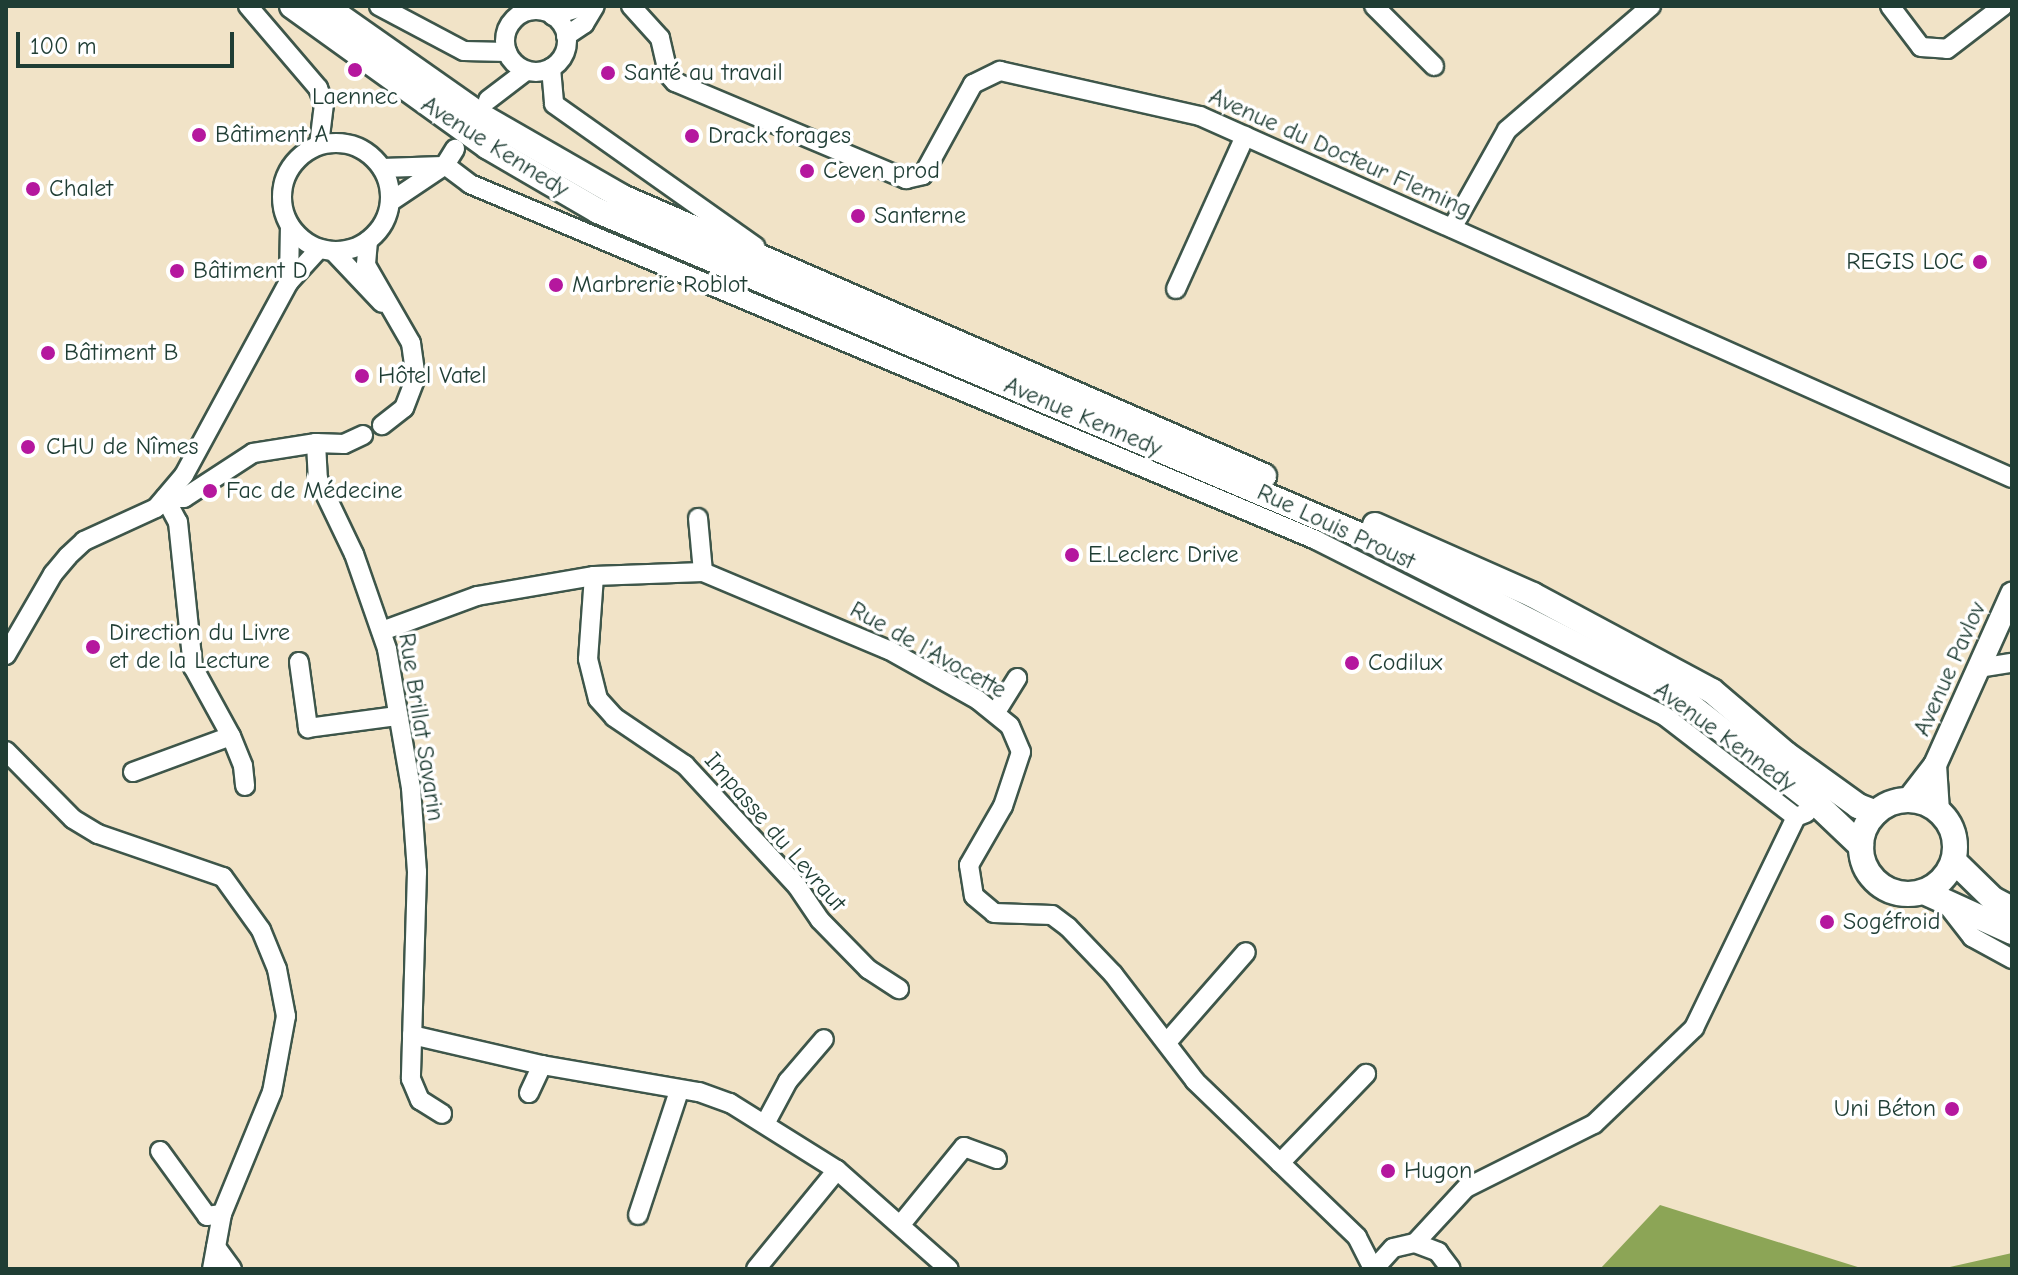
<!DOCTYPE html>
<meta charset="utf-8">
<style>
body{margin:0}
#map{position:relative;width:2018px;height:1275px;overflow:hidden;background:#f1e3c7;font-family:"Comic Neue",sans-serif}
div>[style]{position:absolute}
.forest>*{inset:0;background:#8ca556}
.roads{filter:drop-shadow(2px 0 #3e564a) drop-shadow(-2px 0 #3e564a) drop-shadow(0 2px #3e564a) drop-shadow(0 -2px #3e564a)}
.minor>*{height:18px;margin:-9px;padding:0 9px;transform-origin:9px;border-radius:9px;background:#fff}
.minor>.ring{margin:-9px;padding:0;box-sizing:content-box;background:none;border:18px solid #fff;border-radius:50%}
.tertiary>*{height:22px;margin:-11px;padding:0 11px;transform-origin:11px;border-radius:11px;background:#fff}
.secondary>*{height:24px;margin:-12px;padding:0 12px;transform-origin:12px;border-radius:12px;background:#fff}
.secondary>.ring{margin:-12px;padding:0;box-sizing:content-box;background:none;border:24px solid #fff;border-radius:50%}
.dots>*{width:22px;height:22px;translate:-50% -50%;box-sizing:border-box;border:4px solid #fff;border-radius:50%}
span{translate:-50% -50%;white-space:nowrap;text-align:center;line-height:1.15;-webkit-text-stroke:7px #fff;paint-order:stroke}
.poi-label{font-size:24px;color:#1f3d34}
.left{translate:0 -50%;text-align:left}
.right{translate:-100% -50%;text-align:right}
.street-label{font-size:24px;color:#1f3d34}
.frame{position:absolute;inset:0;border:8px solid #1f3d34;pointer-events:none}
.scale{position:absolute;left:16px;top:32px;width:218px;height:36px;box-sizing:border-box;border:4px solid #1f3d34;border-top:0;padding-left:10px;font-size:24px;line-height:28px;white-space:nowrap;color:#1f3d34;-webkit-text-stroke:6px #fff;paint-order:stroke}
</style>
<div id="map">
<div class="forest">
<i style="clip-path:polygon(1660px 1205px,1864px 1269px,1600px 1269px)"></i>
<i style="clip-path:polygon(2012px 1253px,2012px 1269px,1935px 1269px,1941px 1269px)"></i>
</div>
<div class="roads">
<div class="minor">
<i style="left:248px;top:6px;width:108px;rotate:49.5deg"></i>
<i style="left:318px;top:88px;width:17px;rotate:69deg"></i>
<i style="left:324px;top:104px;width:41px;rotate:97deg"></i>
<i style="left:379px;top:6px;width:96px;rotate:27.9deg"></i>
<i style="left:464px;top:51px;width:43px;rotate:1.3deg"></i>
<i style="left:631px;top:6px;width:43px;rotate:47.8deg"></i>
<i style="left:660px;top:38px;width:37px;rotate:77deg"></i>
<i style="left:668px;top:74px;width:11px;rotate:49deg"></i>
<i style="left:675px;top:82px;width:251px;rotate:22.8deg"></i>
<i style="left:906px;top:179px;width:17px;rotate:-13deg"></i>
<i style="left:923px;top:175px;width:104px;rotate:-61.2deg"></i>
<i style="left:973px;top:84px;width:30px;rotate:-26deg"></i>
<i style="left:1000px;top:71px;width:205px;rotate:12.7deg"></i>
<i style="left:1200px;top:116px;width:889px;rotate:24.03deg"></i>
<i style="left:1374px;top:6px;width:85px;rotate:45deg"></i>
<i style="left:1890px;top:6px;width:51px;rotate:52.9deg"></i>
<i style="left:1921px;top:47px;width:26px;rotate:4deg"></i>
<i style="left:1947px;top:49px;width:71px;rotate:-37.5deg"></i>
<i class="ring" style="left:505px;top:10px;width:44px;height:44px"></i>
<i style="left:553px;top:16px;width:32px;rotate:-18deg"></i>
<i style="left:566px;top:36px;width:22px;rotate:-34deg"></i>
<i style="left:584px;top:24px;width:21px;rotate:-59deg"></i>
<i style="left:551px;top:68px;width:36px;rotate:85deg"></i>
<i style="left:554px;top:104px;width:247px;rotate:35.3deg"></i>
<i style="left:488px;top:100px;width:48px;rotate:-37.3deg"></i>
<i class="ring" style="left:282px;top:143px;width:90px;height:90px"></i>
<i style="left:445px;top:165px;width:31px;rotate:37deg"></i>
<i style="left:470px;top:184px;width:918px;rotate:22.82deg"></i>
<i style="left:1316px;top:540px;width:392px;rotate:26.8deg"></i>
<i style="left:1666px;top:717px;width:164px;rotate:37.6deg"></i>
<i style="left:382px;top:168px;width:61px;rotate:-1.9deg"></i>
<i style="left:390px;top:202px;width:66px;rotate:-33.9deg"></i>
<i style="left:445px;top:165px;width:19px;rotate:-58deg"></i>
<i style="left:1452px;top:228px;width:112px;rotate:-60.7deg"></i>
<i style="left:1507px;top:130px;width:190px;rotate:-40.7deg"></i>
<i style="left:368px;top:241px;width:24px;rotate:95deg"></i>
<i style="left:366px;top:265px;width:90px;rotate:60deg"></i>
<i style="left:411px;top:343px;width:34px;rotate:82deg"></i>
<i style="left:416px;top:377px;width:33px;rotate:111deg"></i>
<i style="left:404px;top:408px;width:28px;rotate:142deg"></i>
<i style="left:333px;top:251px;width:71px;rotate:46.7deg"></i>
<i style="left:289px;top:282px;width:45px;rotate:-47.7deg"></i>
<i style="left:1176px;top:289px;width:168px;rotate:-65.7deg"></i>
<i style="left:316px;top:443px;width:36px;rotate:87deg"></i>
<i style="left:318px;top:479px;width:83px;rotate:64.4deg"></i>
<i style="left:354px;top:554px;width:101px;rotate:70.8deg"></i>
<i style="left:387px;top:649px;width:141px;rotate:80.2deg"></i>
<i style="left:411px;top:788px;width:84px;rotate:85.9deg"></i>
<i style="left:417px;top:872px;width:207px;rotate:91.7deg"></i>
<i style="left:411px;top:1079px;width:23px;rotate:67deg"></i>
<i style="left:420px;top:1100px;width:26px;rotate:32deg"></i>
<i style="left:165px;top:498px;width:27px;rotate:62deg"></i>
<i style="left:178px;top:522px;width:146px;rotate:84.1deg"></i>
<i style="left:193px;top:667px;width:79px;rotate:61.2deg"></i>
<i style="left:231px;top:736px;width:32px;rotate:68deg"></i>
<i style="left:243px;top:766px;width:20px;rotate:84deg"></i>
<i style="left:165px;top:498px;width:19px"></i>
<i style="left:184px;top:498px;width:82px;rotate:-33.1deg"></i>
<i style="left:253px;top:453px;width:64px;rotate:-9deg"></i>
<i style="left:316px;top:443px;width:28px;rotate:2deg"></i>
<i style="left:344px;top:444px;width:21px;rotate:-25deg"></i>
<i style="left:698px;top:518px;width:54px;rotate:84.7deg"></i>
<i style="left:594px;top:576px;width:83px;rotate:94.1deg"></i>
<i style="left:588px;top:659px;width:41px;rotate:76deg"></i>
<i style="left:598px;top:699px;width:24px;rotate:48deg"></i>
<i style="left:614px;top:717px;width:86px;rotate:34.1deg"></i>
<i style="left:685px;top:765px;width:165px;rotate:47.2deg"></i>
<i style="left:797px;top:886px;width:41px;rotate:55.9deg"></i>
<i style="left:820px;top:920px;width:69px;rotate:45.6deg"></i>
<i style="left:868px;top:969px;width:37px;rotate:33deg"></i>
<i style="left:382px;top:631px;width:101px;rotate:-20.2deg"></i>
<i style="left:477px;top:596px;width:119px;rotate:-9.7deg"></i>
<i style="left:594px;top:576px;width:109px;rotate:-2.1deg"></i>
<i style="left:703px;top:572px;width:202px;rotate:22.8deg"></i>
<i style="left:889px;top:650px;width:102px;rotate:29.3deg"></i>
<i style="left:978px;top:700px;width:41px;rotate:39.1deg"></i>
<i style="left:1010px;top:726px;width:28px;rotate:67deg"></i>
<i style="left:1021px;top:752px;width:57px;rotate:108.4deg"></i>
<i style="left:1003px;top:806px;width:68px;rotate:120deg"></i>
<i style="left:969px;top:865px;width:31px;rotate:81deg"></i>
<i style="left:974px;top:896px;width:26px;rotate:40deg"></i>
<i style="left:994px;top:913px;width:58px;rotate:2deg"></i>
<i style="left:1052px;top:915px;width:20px;rotate:37deg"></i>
<i style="left:1068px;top:927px;width:65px;rotate:46.2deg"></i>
<i style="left:1113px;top:974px;width:135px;rotate:52.5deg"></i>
<i style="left:1195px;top:1081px;width:225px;rotate:43.9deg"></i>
<i style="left:1357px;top:1237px;width:36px;rotate:63deg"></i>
<i style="left:6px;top:655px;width:94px;rotate:-59.9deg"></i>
<i style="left:53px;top:574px;width:23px;rotate:-50deg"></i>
<i style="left:68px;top:556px;width:22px;rotate:-43deg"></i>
<i style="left:84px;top:541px;width:79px;rotate:-24.6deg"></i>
<i style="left:156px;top:508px;width:43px;rotate:-49.7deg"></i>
<i style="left:184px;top:475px;width:220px;rotate:-61.5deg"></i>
<i style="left:289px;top:282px;width:56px;rotate:-89deg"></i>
<i style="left:299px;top:662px;width:67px;rotate:82.2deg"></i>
<i style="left:308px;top:728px;width:90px;rotate:-7.7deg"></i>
<i style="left:1979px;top:668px;width:33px;rotate:-9deg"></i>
<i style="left:996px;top:712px;width:40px;rotate:-58deg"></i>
<i style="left:6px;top:751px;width:95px;rotate:45.4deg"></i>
<i style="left:73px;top:819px;width:29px;rotate:31deg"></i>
<i style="left:98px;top:834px;width:132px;rotate:19deg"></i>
<i style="left:223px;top:877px;width:65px;rotate:54.4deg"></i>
<i style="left:261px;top:930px;width:42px;rotate:67.7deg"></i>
<i style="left:277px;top:969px;width:48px;rotate:79.2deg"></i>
<i style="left:286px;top:1016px;width:77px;rotate:100.4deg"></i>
<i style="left:272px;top:1092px;width:132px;rotate:112.3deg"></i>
<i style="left:222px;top:1214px;width:56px;rotate:100.3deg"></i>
<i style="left:133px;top:772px;width:104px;rotate:-20.2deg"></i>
<i style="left:1944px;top:901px;width:46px;rotate:52.1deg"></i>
<i style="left:1972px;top:937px;width:46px;rotate:28.8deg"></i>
<i style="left:412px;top:1035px;width:133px;rotate:13deg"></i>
<i style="left:1168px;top:1041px;width:118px;rotate:-48.8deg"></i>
<i style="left:529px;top:1093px;width:31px;rotate:-65deg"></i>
<i style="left:542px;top:1065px;width:159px;rotate:9.8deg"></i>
<i style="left:699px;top:1092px;width:33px;rotate:20deg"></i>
<i style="left:730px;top:1103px;width:126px;rotate:32.1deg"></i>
<i style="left:837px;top:1170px;width:149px;rotate:41.5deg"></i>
<i style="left:766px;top:1122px;width:47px;rotate:-61.8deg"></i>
<i style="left:788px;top:1081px;width:55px;rotate:-49.4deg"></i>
<i style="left:160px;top:1151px;width:80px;rotate:54.1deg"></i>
<i style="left:207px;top:1216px;width:15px;rotate:-8deg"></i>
<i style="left:1280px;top:1163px;width:124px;rotate:-46deg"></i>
<i style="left:638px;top:1215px;width:131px;rotate:-71.7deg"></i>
<i style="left:902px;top:1223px;width:98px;rotate:-50.8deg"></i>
<i style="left:964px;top:1147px;width:35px;rotate:20deg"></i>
<i style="left:1415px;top:1243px;width:75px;rotate:-47.2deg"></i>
<i style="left:1466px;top:1188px;width:143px;rotate:-26.6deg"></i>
<i style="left:1594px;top:1124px;width:139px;rotate:-43.8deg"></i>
<i style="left:1694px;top:1028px;width:234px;rotate:-64.2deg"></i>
<i style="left:1796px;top:817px;width:11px;rotate:-22deg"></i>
<i style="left:216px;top:1247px;width:27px;rotate:54deg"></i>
<i style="left:756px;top:1269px;width:128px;rotate:-50.7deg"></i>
<i style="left:1374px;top:1269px;width:28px;rotate:-48deg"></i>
<i style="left:1393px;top:1248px;width:23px;rotate:-13deg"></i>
<i style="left:1415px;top:1243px;width:25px;rotate:21deg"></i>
<i style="left:1438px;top:1252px;width:21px;rotate:53deg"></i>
</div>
<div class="tertiary">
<i style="left:1935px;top:765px;width:46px;rotate:86.3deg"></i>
<i style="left:1908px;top:800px;width:44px;rotate:-52.4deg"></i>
<i style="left:1935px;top:765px;width:188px;rotate:-65.8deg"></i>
</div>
<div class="secondary">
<i style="left:292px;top:6px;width:241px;rotate:35.7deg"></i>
<i style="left:488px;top:147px;width:127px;rotate:30.2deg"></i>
<i style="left:598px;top:211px;width:830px;rotate:23.04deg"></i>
<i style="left:1362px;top:536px;width:354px;rotate:26.9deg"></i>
<i style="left:1678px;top:696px;width:180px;rotate:38deg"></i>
<i style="left:1820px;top:807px;width:57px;rotate:43.6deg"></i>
<i style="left:325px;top:6px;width:193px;rotate:35.1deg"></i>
<i style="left:483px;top:117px;width:160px;rotate:29.9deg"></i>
<i style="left:622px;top:197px;width:700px;rotate:23.49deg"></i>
<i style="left:1375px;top:525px;width:173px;rotate:23.9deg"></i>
<i style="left:1533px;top:595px;width:203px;rotate:28.2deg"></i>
<i style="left:1712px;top:691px;width:97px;rotate:40.4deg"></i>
<i style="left:1786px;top:754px;width:89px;rotate:35.8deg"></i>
<i style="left:1858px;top:806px;width:19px;rotate:21deg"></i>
<i class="ring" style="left:1861px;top:800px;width:70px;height:70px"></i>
<i style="left:1954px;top:861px;width:54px;rotate:44.3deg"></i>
<i style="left:1993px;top:899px;width:21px;rotate:28deg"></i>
<i style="left:1924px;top:892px;width:97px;rotate:24.4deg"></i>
</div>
</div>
<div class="dots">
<i style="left:355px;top:70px;background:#b5179e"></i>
<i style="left:608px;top:73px;background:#b5179e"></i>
<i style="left:199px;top:135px;background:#b5179e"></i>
<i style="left:692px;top:136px;background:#b5179e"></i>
<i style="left:807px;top:171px;background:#b5179e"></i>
<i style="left:33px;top:189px;background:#b5179e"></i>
<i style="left:858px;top:216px;background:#b5179e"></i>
<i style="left:1980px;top:262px;background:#b5179e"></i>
<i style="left:177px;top:271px;background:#b5179e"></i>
<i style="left:556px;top:285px;background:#b5179e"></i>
<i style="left:48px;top:353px;background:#b5179e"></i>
<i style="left:362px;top:376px;background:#b5179e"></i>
<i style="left:28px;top:447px;background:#b5179e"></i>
<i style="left:210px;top:491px;background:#b5179e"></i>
<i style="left:1072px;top:555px;background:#b5179e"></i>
<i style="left:93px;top:647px;background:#b5179e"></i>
<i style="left:1352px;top:663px;background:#b5179e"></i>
<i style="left:1827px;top:922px;background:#b5179e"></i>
<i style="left:1952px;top:1109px;background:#b5179e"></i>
<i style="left:1388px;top:1171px;background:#b5179e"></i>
</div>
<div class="poi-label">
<span class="left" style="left:624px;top:73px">Santé au travail</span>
<span style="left:355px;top:97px">Laennec</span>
<span class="left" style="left:215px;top:135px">Bâtiment A</span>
<span class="left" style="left:708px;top:136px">Drack forages</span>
<span class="left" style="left:823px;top:171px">Ceven prod</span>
<span class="left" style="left:49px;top:189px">Chalet</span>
<span class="left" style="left:874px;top:216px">Santerne</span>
<span class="right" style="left:1964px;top:262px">REGIS LOC</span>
<span class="left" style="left:193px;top:271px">Bâtiment D</span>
<span class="left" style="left:572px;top:285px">Marbrerie Roblot</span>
<span class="left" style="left:64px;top:353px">Bâtiment B</span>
<span class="left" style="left:378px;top:376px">Hôtel Vatel</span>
<span class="left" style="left:46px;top:447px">CHU de Nîmes</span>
<span class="left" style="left:226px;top:491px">Fac de Médecine</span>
<span class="left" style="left:1088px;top:555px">E.Leclerc Drive</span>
<span class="left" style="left:109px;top:647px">Direction du Livre<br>et de la Lecture</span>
<span class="left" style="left:1368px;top:663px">Codilux</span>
<span class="left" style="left:1843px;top:922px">Sogéfroid</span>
<span class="right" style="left:1936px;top:1109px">Uni Béton</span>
<span class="left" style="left:1404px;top:1171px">Hugon</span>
</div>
<div class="street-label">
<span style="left:495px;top:147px;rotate:32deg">Avenue Kennedy</span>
<span style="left:1340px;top:153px;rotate:24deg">Avenue du Docteur Fleming</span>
<span style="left:1083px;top:417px;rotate:23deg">Avenue Kennedy</span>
<span style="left:1336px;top:527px;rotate:25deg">Rue Louis Proust</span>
<span style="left:928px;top:650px;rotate:29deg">Rue de l'Avocette</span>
<span style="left:1950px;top:669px;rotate:-66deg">Avenue Pavlov</span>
<span style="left:421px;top:727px;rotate:81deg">Rue Brillat Savarin</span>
<span style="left:1725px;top:737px;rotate:36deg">Avenue Kennedy</span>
<span style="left:775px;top:832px;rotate:49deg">Impasse du Levraut</span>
</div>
<div class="frame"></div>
<div class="scale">100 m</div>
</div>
